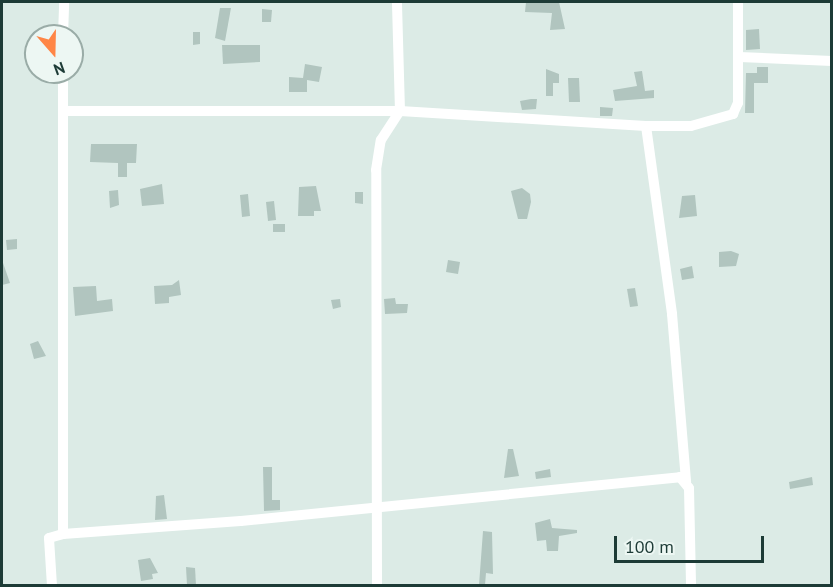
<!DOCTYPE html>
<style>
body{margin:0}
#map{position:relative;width:833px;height:587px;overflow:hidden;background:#dcebe6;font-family:"PT Sans",sans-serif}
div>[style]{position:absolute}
.building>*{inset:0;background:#b1c5bf}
.minor>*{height:10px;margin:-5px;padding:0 5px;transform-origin:5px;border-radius:5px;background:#fff}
span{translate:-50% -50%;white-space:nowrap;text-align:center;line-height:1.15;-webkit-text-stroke:5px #edf7f3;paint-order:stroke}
.frame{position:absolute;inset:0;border:3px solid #1d3b36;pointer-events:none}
.north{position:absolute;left:24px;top:24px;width:60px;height:60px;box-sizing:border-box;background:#edf7f3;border:2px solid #9aaca7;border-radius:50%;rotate:160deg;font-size:16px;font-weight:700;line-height:24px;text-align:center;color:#1d3b36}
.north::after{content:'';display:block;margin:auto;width:21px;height:27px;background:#ff8646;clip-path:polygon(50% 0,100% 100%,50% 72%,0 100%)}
.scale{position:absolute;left:614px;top:536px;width:150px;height:27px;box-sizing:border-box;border:3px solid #1d3b36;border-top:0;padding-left:8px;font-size:18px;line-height:21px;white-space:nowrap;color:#1d3b36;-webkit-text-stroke:4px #edf7f3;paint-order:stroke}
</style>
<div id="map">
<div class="building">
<i style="clip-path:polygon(526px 2px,559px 2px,565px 29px,550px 30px,552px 13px,525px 12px)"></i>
<i style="clip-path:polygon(220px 8px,231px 8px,225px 41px,215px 38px)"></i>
<i style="clip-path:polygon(262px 9px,272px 10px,271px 22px,262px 22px)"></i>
<i style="clip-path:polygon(759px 29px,760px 49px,746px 50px,746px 30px)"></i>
<i style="clip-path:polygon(193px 32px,200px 32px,200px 44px,193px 45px)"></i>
<i style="clip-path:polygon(222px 45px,260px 45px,260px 62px,223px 64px)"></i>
<i style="clip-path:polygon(305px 64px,322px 67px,319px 82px,307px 80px,307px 92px,289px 92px,289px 77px,303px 78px)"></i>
<i style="clip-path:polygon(757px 67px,768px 67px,768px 83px,754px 83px,754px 113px,745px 113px,746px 73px,757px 73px)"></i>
<i style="clip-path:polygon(546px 69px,559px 74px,559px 83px,553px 83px,553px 96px,546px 96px)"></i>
<i style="clip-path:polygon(642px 71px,645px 91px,654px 90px,654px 98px,615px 101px,613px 90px,637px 86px,634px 72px)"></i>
<i style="clip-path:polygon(568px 78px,579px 78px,580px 102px,569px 102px)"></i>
<i style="clip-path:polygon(531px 99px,537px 99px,536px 109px,522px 110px,520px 101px)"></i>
<i style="clip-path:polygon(600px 107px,613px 108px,612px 116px,600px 116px)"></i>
<i style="clip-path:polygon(91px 144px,137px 144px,136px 163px,127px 163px,127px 177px,118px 177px,118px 163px,90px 162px)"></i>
<i style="clip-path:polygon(162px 184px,164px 204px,142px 206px,140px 189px)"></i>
<i style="clip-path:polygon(316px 186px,321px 211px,314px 211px,314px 216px,298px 216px,299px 187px)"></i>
<i style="clip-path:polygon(522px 188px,530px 194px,531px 202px,527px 219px,518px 219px,511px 191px)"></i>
<i style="clip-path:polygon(118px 190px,119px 205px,110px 208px,109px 191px)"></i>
<i style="clip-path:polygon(355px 192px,363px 192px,363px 204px,355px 203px)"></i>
<i style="clip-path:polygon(248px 194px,250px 216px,242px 217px,240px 195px)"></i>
<i style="clip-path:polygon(695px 195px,697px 216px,679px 218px,682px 196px)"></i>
<i style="clip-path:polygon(274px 201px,276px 220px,268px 221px,266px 202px)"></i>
<i style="clip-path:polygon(273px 224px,285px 224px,285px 232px,273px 232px)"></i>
<i style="clip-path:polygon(17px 239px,17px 249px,7px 250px,6px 240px)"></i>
<i style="clip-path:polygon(731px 251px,739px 254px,736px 266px,719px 267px,719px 252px)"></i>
<i style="clip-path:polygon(2px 260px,10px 283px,2px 285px)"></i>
<i style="clip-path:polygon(448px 260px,460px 262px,458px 274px,446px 272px)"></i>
<i style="clip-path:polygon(692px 266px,694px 278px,682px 280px,680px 269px)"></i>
<i style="clip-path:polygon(179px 280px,181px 295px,169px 297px,169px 303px,155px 304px,154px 286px,172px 285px)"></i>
<i style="clip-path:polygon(96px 286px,97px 301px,112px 299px,113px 311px,75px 316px,73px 287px)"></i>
<i style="clip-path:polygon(635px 288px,638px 306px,630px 307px,627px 289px)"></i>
<i style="clip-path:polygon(395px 298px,396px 304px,408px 304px,407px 313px,385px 314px,384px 299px)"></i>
<i style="clip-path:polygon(340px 299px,341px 307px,333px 309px,331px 300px)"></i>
<i style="clip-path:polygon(38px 341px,46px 356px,34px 359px,30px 344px)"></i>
<i style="clip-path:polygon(508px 449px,513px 449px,519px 476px,504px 478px)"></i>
<i style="clip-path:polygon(263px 467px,272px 467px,272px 500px,280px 500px,280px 510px,264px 511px)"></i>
<i style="clip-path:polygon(550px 469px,551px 477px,536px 479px,535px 472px)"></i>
<i style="clip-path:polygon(812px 477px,813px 485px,790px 489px,789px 482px)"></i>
<i style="clip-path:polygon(164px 495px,167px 519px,155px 520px,156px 496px)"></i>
<i style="clip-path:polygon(550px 519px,552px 528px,577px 530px,577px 533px,559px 536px,558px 551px,547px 551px,546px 540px,537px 541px,535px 523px)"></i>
<i style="clip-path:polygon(483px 531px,492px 532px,493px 574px,486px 573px,485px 585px,479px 585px)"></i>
<i style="clip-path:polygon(150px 558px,158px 573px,152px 574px,153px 579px,141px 581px,138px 560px)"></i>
<i style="clip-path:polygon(186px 567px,195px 568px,196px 585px,187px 585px)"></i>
</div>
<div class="minor">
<i style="left:63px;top:36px;width:34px;rotate:-88deg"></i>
<i style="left:739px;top:57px;width:93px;rotate:2.5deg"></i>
<i style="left:63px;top:111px;width:337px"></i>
<i style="left:400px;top:111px;width:246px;rotate:3.5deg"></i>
<i style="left:646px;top:126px;width:190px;rotate:82.1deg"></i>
<i style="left:672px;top:314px;width:169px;rotate:85.2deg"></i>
<i style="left:646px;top:126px;width:45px"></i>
<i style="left:691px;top:126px;width:44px;rotate:-15.9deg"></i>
<i style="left:733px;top:114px;width:12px;rotate:-66deg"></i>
<i style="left:738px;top:103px;width:101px;rotate:-90deg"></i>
<i style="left:63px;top:534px;width:462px;rotate:-90deg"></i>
<i style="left:52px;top:586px;width:48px;rotate:-93.6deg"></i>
<i style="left:49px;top:538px;width:15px;rotate:-16deg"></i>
<i style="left:63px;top:534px;width:178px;rotate:-4.2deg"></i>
<i style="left:241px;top:521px;width:441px;rotate:-5.7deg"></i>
<i style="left:680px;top:477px;width:14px;rotate:51deg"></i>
<i style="left:689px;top:488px;width:98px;rotate:88.8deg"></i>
<i style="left:377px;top:586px;width:416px;rotate:-90.1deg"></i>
<i style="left:376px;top:170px;width:30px;rotate:-81deg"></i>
<i style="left:381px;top:140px;width:35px;rotate:-57deg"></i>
<i style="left:400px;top:111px;width:109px;rotate:-91.6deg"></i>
</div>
<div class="frame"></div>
<div class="north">N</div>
<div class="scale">100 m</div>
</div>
